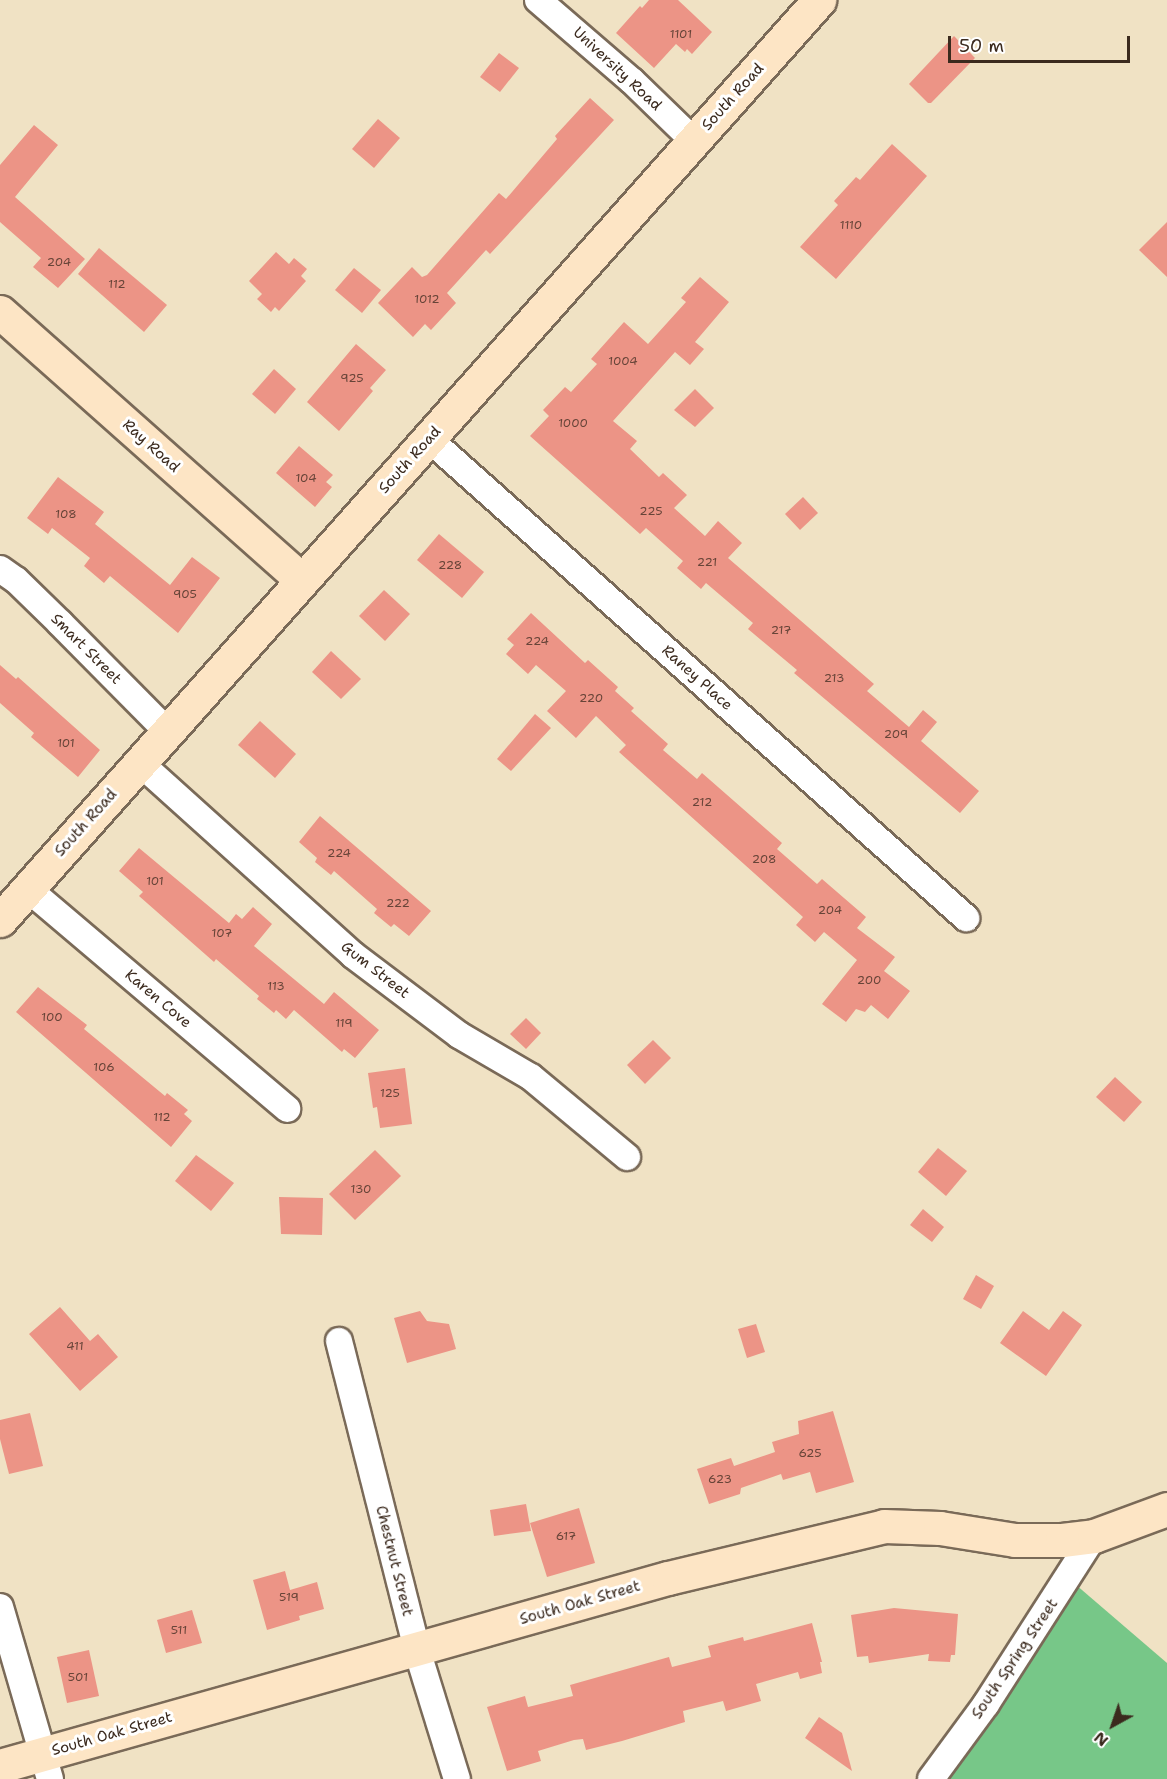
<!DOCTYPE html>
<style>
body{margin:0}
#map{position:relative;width:1167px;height:1779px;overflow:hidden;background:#f0e2c4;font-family:"Shantell Sans",sans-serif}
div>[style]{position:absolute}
.green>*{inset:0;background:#77c788}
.building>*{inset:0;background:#ec9486}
.roads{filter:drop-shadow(2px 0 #7a6a58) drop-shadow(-2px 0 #7a6a58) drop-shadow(0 2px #7a6a58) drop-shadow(0 -2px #7a6a58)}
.street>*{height:26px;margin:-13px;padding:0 13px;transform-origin:13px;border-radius:13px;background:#fff}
.secondary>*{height:33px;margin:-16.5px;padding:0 16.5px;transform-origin:16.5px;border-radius:16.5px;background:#fde5c5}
span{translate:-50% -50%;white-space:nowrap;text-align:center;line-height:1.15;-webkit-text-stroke:6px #fff;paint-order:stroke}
.number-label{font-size:12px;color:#674438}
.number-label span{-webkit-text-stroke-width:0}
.street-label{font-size:15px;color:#3b2a1e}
.north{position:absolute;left:1083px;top:1695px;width:60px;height:60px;-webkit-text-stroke:4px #fff;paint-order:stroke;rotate:220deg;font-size:16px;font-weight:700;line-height:24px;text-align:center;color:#3b2a1e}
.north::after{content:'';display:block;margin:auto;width:21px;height:27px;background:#3b2a1e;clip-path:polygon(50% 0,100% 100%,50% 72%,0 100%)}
.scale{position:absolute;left:948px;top:36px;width:182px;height:27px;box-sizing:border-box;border:3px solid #3b2a1e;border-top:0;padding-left:8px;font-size:18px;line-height:21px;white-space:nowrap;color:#3b2a1e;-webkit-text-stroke:4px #fff;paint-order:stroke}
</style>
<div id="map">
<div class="green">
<i style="clip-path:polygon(1068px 1578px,1167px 1663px,1167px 1779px,931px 1779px)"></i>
</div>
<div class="building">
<i style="clip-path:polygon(649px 0,678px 0,712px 32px,692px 54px,687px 49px,685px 52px,676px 44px,654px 68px,616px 33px,640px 6px,642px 8px)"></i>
<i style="clip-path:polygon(954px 36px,975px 58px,931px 103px,928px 103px,909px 84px)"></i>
<i style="clip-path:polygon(499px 53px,519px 68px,500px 92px,480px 77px)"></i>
<i style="clip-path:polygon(590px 98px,614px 120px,490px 254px,486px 250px,447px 293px,456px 303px,431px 330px,425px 324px,413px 337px,378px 303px,412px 267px,422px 277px,427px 275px,499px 193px,506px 199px,557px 139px,555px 136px)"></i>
<i style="clip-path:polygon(378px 119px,400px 138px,374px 168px,352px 149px)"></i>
<i style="clip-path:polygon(34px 125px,58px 145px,15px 197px,85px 259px,58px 288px,33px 267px,41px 258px,0 222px,0 165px)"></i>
<i style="clip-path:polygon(892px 144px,927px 176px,836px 279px,800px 247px,838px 205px,834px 201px,856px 177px,860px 180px)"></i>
<i style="clip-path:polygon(1167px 222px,1167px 277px,1139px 250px)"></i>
<i style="clip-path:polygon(99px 248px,167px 305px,144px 332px,78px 274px)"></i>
<i style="clip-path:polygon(276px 252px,289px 264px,294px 258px,307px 269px,301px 276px,306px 281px,279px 311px,275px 307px,271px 312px,257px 299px,262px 294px,249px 281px)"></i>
<i style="clip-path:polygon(354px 268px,381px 290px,362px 313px,335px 290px)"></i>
<i style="clip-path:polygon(700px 277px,729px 302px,695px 342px,704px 349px,690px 365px,675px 352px,613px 421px,637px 441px,630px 449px,659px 477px,663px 473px,687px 495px,674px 508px,705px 536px,718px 521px,742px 543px,728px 558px,874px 684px,867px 691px,909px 727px,923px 710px,937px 722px,921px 741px,979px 791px,960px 813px,794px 673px,797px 670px,748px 629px,753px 623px,706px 583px,701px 589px,677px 568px,683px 561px,646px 528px,640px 534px,530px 436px,549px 416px,543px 410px,565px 387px,571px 392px,597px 364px,591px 359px,624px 322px,648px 344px,686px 302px,681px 298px)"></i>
<i style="clip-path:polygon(356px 344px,386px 370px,370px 388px,373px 391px,339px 431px,307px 402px)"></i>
<i style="clip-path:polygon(274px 369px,296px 389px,275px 414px,252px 394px)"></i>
<i style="clip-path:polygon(695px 389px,714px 408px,695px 427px,674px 410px)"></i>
<i style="clip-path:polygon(299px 446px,333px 475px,326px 482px,332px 487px,315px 507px,276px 473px)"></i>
<i style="clip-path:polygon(58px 477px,104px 512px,95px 524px,170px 585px,192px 557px,220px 578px,178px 633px,110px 576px,104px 583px,84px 566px,90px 558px,52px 528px,48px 534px,27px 518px)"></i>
<i style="clip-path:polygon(803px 497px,818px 513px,800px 530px,785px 514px)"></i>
<i style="clip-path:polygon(439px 534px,484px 572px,462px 598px,417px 560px)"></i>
<i style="clip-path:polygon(384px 590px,410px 614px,385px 641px,359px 616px)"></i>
<i style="clip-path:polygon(531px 613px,585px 663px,588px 660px,618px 687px,615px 691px,634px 708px,631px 711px,668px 744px,663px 750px,697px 779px,702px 773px,782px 843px,777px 849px,817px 884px,822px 879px,866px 917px,857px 928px,895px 957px,884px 971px,910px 991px,888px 1019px,871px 1005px,865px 1012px,856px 1009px,846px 1022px,822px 1004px,857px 960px,824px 932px,815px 942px,796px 925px,803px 917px,619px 752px,626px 745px,596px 716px,576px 738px,547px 711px,566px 691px,536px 665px,528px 674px,506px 654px,514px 645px,507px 639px)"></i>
<i style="clip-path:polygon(331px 651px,361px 679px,341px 699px,312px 672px)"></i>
<i style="clip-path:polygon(0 665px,16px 679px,18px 677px,100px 750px,78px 777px,31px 737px,34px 733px,0 703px)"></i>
<i style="clip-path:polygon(535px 714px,551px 728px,511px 771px,497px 759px)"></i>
<i style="clip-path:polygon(260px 721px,296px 754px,275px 778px,238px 745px)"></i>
<i style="clip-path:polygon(320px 816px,431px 911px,409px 936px,394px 924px,391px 927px,374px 913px,377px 909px,334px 871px,331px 875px,315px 862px,317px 858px,299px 842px)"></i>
<i style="clip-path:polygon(139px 848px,229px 923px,236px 914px,242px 919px,253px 907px,272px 924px,254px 946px,324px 1004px,334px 992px,379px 1030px,355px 1058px,344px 1049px,342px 1052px,294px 1010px,286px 1019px,276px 1010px,274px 1013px,257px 999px,259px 996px,216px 959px,214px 962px,139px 896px,143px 892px,119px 871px)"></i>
<i style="clip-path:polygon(38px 987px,87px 1025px,84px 1029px,165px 1096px,167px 1093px,188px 1110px,184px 1114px,192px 1121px,171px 1147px,16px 1012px)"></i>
<i style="clip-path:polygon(526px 1018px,541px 1033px,526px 1049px,510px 1034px)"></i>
<i style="clip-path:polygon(653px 1040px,671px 1058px,645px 1084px,627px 1065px)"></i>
<i style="clip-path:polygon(405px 1068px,412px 1124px,380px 1128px,377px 1107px,373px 1108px,368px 1073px)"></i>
<i style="clip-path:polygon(1115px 1077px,1142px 1102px,1124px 1122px,1096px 1097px)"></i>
<i style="clip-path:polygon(938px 1148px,967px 1171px,946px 1196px,918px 1172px)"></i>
<i style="clip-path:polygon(375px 1150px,401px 1176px,355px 1220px,329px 1194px)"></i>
<i style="clip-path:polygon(196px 1155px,234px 1183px,211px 1211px,175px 1181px)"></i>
<i style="clip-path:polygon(279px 1197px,323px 1198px,322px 1235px,281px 1234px)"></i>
<i style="clip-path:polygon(923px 1209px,944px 1227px,932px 1242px,910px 1225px)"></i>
<i style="clip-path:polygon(976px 1275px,994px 1286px,981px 1309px,963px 1299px)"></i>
<i style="clip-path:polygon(60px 1307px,90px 1341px,98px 1334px,118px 1357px,80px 1391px,29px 1334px)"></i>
<i style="clip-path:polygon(420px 1311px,427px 1321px,449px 1324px,456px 1349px,407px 1363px,394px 1318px)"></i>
<i style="clip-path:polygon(1023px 1311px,1049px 1330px,1063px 1311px,1082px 1325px,1046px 1376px,1000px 1343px)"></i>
<i style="clip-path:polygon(756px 1324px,765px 1352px,747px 1358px,738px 1329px)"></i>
<i style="clip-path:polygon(833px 1411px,854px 1482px,816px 1493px,810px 1472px,783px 1480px,781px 1474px,741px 1488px,740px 1494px,709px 1504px,697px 1469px,731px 1458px,734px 1466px,775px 1452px,772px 1442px,799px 1434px,798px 1421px)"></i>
<i style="clip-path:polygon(30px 1413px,43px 1466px,9px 1474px,0 1439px,0 1420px)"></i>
<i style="clip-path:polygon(526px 1504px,531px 1531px,494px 1536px,490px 1510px)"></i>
<i style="clip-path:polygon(579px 1508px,595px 1563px,547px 1577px,530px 1523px)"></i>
<i style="clip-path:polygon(285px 1571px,290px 1590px,317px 1582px,324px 1609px,299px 1616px,300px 1620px,267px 1630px,253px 1580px)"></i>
<i style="clip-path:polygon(894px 1608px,958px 1614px,955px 1655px,951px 1655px,950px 1662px,928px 1661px,929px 1654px,869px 1663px,868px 1656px,857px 1657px,851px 1615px)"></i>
<i style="clip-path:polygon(192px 1610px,202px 1643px,166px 1653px,157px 1620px)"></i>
<i style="clip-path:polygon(812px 1623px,822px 1662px,820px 1662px,822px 1673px,800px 1679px,798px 1672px,756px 1684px,761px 1701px,726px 1711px,723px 1701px,683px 1711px,685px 1722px,622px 1741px,586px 1750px,583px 1739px,574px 1740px,538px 1751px,541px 1761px,507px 1771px,487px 1707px,525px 1696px,528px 1707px,573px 1696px,570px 1685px,669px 1657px,672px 1667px,711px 1657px,708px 1646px,743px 1637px,744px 1641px)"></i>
<i style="clip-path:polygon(89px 1650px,99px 1696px,67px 1703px,57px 1657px)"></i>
<i style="clip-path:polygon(819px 1717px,842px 1733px,852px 1771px,805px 1738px)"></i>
</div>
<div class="roads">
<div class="street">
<i style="left:538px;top:0;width:124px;rotate:40.8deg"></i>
<i style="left:632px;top:81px;width:86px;rotate:44.1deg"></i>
<i style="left:429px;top:439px;width:720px;rotate:41.73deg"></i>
<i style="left:0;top:569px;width:19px;rotate:35deg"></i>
<i style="left:16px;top:580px;width:62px;rotate:44.3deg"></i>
<i style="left:60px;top:623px;width:153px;rotate:45.3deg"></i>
<i style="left:140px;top:763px;width:287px;rotate:42deg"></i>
<i style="left:353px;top:955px;width:133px;rotate:37deg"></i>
<i style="left:459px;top:1035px;width:83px;rotate:30.3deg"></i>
<i style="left:531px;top:1077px;width:125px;rotate:39.8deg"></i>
<i style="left:28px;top:889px;width:340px;rotate:40.3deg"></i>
<i style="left:339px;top:1341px;width:319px;rotate:75.8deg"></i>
<i style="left:417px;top:1650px;width:135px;rotate:72.8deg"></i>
<i style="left:0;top:1607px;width:179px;rotate:73.8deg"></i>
<i style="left:931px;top:1779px;width:93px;rotate:-53.7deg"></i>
<i style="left:986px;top:1704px;width:200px;rotate:-57.3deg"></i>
</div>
<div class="secondary">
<i style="left:0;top:312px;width:404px;rotate:41.6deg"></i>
<i style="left:0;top:920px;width:1232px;rotate:-48.32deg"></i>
<i style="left:0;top:1766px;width:694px;rotate:-15.72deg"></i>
<i style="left:668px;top:1578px;width:222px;rotate:-13.5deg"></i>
<i style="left:884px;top:1526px;width:56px;rotate:2deg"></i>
<i style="left:940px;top:1528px;width:76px;rotate:9.1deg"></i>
<i style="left:1015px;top:1540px;width:47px"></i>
<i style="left:1062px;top:1540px;width:32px;rotate:-7deg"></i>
<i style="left:1094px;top:1536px;width:78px;rotate:-20.3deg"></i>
</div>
</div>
<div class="number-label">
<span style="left:681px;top:35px">1101</span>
<span style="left:851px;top:226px">1110</span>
<span style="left:59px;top:263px">204</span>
<span style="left:117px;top:285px">112</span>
<span style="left:427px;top:300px">1012</span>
<span style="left:623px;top:362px">1004</span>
<span style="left:352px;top:379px">925</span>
<span style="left:573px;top:424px">1000</span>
<span style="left:306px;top:479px">104</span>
<span style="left:651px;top:512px">225</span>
<span style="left:66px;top:515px">108</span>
<span style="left:707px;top:563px">221</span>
<span style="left:450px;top:566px">228</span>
<span style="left:185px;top:595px">905</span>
<span style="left:781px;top:631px">217</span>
<span style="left:537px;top:642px">224</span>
<span style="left:834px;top:679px">213</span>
<span style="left:591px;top:699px">220</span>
<span style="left:896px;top:735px">209</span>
<span style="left:66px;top:744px">101</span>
<span style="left:702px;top:803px">212</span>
<span style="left:339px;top:854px">224</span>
<span style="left:764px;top:860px">208</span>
<span style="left:155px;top:882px">101</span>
<span style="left:398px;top:904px">222</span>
<span style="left:830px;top:911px">204</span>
<span style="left:222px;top:934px">107</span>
<span style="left:869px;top:981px">200</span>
<span style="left:276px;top:987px">113</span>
<span style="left:52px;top:1018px">100</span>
<span style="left:344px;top:1024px">119</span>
<span style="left:104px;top:1068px">106</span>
<span style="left:390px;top:1094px">125</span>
<span style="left:162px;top:1118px">112</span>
<span style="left:361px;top:1190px">130</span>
<span style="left:75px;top:1347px">411</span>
<span style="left:810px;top:1454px">625</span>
<span style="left:720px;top:1480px">623</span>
<span style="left:566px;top:1537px">617</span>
<span style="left:289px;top:1598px">519</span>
<span style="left:179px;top:1631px">511</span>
<span style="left:78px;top:1678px">501</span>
</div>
<div class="street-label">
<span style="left:617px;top:69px;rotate:43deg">University Road</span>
<span style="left:733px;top:97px;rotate:-48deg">South Road</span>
<span style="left:151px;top:446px;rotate:42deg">Ray Road</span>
<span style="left:410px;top:460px;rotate:-48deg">South Road</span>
<span style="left:86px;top:649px;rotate:45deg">Smart Street</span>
<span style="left:697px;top:678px;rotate:42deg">Raney Place</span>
<span style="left:86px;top:823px;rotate:-48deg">South Road</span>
<span style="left:375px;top:970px;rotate:38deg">Gum Street</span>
<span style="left:158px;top:999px;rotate:40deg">Karen Cove</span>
<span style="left:394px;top:1561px;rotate:76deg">Chestnut Street</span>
<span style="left:580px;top:1603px;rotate:-16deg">South Oak Street</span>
<span style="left:1015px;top:1659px;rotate:-56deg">South Spring Street</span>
<span style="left:112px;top:1734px;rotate:-16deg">South Oak Street</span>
</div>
<div class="north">N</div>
<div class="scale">50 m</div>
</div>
